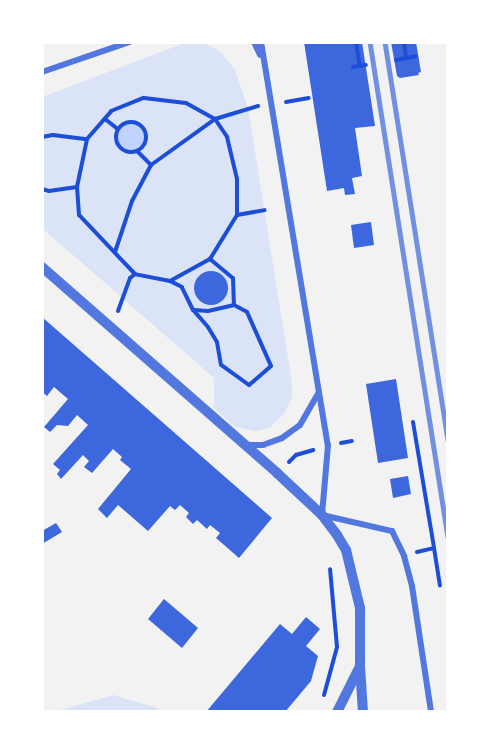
<!DOCTYPE html>
<style>
body{margin:0}
#map{position:relative;width:490px;height:754px;overflow:hidden;background:#f2f2f2;font-family:Overpass,sans-serif}
div>[style]{position:absolute}
.green>*{inset:0;background:#dbe4f7}
.water>*{inset:0;background:#bfd3fe}
.round{border-radius:50%}
.building>*{inset:0;background:#3d67dc}
.path>*{height:4px;margin:-2px;padding:0 2px;transform-origin:2px;border-radius:2px;background:#1d4ed8}
.path>.ring{margin:-2px;padding:0;box-sizing:content-box;background:none;border:4px solid #1d4ed8;border-radius:50%}
.minor>*{height:6px;margin:-3px;padding:0 3px;transform-origin:3px;border-radius:3px;background:#5277de}
.tertiary>*{height:10px;margin:-5px;padding:0 5px;transform-origin:5px;border-radius:5px;background:#5277de}
.rail>*{height:4.5px;margin:-2.25px;padding:0 2.25px;transform-origin:2.25px;border-radius:2.25px;background:#7290e2}
span{translate:-50% -50%;white-space:nowrap;text-align:center;line-height:1.15;-webkit-text-stroke:4.5px #fff;paint-order:stroke}
.frame{position:absolute;inset:0;border:44px solid #fff;pointer-events:none}
</style>
<div id="map">
<div class="green">
<i style="clip-path:polygon(187px 42px,206px 44px,221px 52px,235px 70px,248px 108px,292px 383px,292px 398px,284px 414px,269px 428px,255px 431px,235px 427px,214px 408px,214px 378px,42px 228px,42px 97px)"></i>
<i style="clip-path:polygon(113px 695px,158px 708px,157px 712px,54px 712px)"></i>
</div>
<div class="water">
<i class="round" style="left:117px;top:123px;width:28px;height:28px"></i>
</div>
<div class="building">
<i style="clip-path:polygon(304px 42px,362px 42px,375px 126px,355px 128px,362px 176px,352px 178px,355px 194px,345px 195px,344px 188px,327px 191px)"></i>
<i style="clip-path:polygon(391px 42px,416px 42px,421px 72px,418px 73px,419px 75px,400px 78px,397px 76px)"></i>
<i style="clip-path:polygon(371px 222px,374px 245px,354px 248px,351px 225px)"></i>
<i class="round" style="left:194px;top:271px;width:34px;height:34px"></i>
<i style="clip-path:polygon(42px 317px,272px 518px,239px 558px,216px 538px,220px 533px,210px 525px,207px 529px,197px 520px,193px 524px,186px 517px,189px 513px,180px 505px,175px 510px,170px 506px,148px 531px,118px 505px,107px 518px,98px 509px,131px 469px,120px 460px,122px 457px,113px 449px,92px 473px,84px 467px,89px 461px,83px 455px,61px 479px,57px 474px,60px 470px,53px 464px,88px 425px,77px 415px,68px 426px,57px 425px,50px 432px,44px 427px,68px 399px,54px 387px,47px 396px,42px 392px)"></i>
<i style="clip-path:polygon(396px 379px,408px 458px,378px 463px,366px 384px)"></i>
<i style="clip-path:polygon(408px 476px,411px 494px,393px 498px,390px 479px)"></i>
<i style="clip-path:polygon(56px 523px,62px 532px,42px 544px,42px 531px)"></i>
<i style="clip-path:polygon(164px 599px,198px 628px,182px 648px,148px 619px)"></i>
<i style="clip-path:polygon(306px 617px,320px 629px,306px 646px,318px 656px,311px 681px,285px 712px,206px 712px,280px 624px,292px 634px)"></i>
</div>
<div class="path">
<i style="left:356px;top:42px;width:24px;rotate:81deg"></i>
<i style="left:404px;top:42px;width:16px;rotate:83deg"></i>
<i style="left:396px;top:60px;width:20px;rotate:-11deg"></i>
<i style="left:353px;top:67px;width:13px;rotate:-9deg"></i>
<i style="left:286px;top:102px;width:23px;rotate:-10deg"></i>
<i style="left:105px;top:119px;width:16px;rotate:38deg"></i>
<i class="ring" style="left:116px;top:122px;width:26px;height:26px"></i>
<i style="left:42px;top:137px;width:11px;rotate:-10deg"></i>
<i style="left:53px;top:135px;width:34px;rotate:7deg"></i>
<i style="left:137px;top:151px;width:20px;rotate:45deg"></i>
<i style="left:42px;top:189px;width:7px;rotate:16deg"></i>
<i style="left:49px;top:191px;width:28px;rotate:-8deg"></i>
<i style="left:237px;top:215px;width:28px;rotate:-10deg"></i>
<i style="left:115px;top:252px;width:54px;rotate:-71.6deg"></i>
<i style="left:132px;top:201px;width:41px;rotate:-62.2deg"></i>
<i style="left:151px;top:165px;width:79px;rotate:-35.7deg"></i>
<i style="left:215px;top:119px;width:22px;rotate:56deg"></i>
<i style="left:227px;top:137px;width:43px;rotate:76.6deg"></i>
<i style="left:237px;top:179px;width:36px;rotate:90deg"></i>
<i style="left:237px;top:215px;width:52px;rotate:121.5deg"></i>
<i style="left:210px;top:259px;width:30px;rotate:40deg"></i>
<i style="left:233px;top:278px;width:27px;rotate:88deg"></i>
<i style="left:234px;top:305px;width:15px;rotate:28deg"></i>
<i style="left:247px;top:312px;width:59px;rotate:66deg"></i>
<i style="left:271px;top:366px;width:29px;rotate:139deg"></i>
<i style="left:249px;top:385px;width:34px;rotate:-144deg"></i>
<i style="left:221px;top:365px;width:23px;rotate:-100deg"></i>
<i style="left:217px;top:342px;width:17px;rotate:-121deg"></i>
<i style="left:208px;top:327px;width:23px;rotate:-131deg"></i>
<i style="left:193px;top:310px;width:25px;rotate:-116deg"></i>
<i style="left:182px;top:287px;width:13px;rotate:-153deg"></i>
<i style="left:170px;top:281px;width:36px;rotate:-169deg"></i>
<i style="left:135px;top:274px;width:81px;rotate:-133.5deg"></i>
<i style="left:79px;top:215px;width:28px;rotate:-94deg"></i>
<i style="left:77px;top:187px;width:49px;rotate:-78.2deg"></i>
<i style="left:87px;top:139px;width:37px;rotate:-49deg"></i>
<i style="left:111px;top:111px;width:35px;rotate:-22deg"></i>
<i style="left:144px;top:98px;width:42px;rotate:6.8deg"></i>
<i style="left:186px;top:103px;width:33px;rotate:29deg"></i>
<i style="left:215px;top:119px;width:45px;rotate:-16.8deg"></i>
<i style="left:170px;top:281px;width:46px;rotate:-28.8deg"></i>
<i style="left:194px;top:310px;width:14px;rotate:4deg"></i>
<i style="left:208px;top:311px;width:27px;rotate:-13deg"></i>
<i style="left:118px;top:311px;width:35px;rotate:-70deg"></i>
<i style="left:130px;top:278px;width:6px;rotate:-39deg"></i>
<i style="left:413px;top:422px;width:128px;rotate:80.5deg"></i>
<i style="left:341px;top:443px;width:11px;rotate:-10deg"></i>
<i style="left:289px;top:462px;width:10px;rotate:-45deg"></i>
<i style="left:296px;top:455px;width:18px;rotate:-16deg"></i>
<i style="left:417px;top:552px;width:17px;rotate:-13deg"></i>
<i style="left:434px;top:548px;width:38px;rotate:81deg"></i>
<i style="left:324px;top:695px;width:50px;rotate:-74.8deg"></i>
<i style="left:337px;top:647px;width:78px;rotate:-95.1deg"></i>
</div>
<div class="minor">
<i style="left:254px;top:42px;width:14px;rotate:65deg"></i>
<i style="left:261px;top:42px;width:409px;rotate:80.6deg"></i>
<i style="left:328px;top:445px;width:70px;rotate:94.9deg"></i>
<i style="left:322px;top:515px;width:72px;rotate:12.9deg"></i>
<i style="left:392px;top:531px;width:28px;rotate:64deg"></i>
<i style="left:404px;top:556px;width:31px;rotate:75deg"></i>
<i style="left:412px;top:586px;width:127px;rotate:81.4deg"></i>
<i style="left:42px;top:72px;width:92px;rotate:-19deg"></i>
<i style="left:246px;top:445px;width:17px"></i>
<i style="left:263px;top:445px;width:20px;rotate:-20deg"></i>
<i style="left:282px;top:438px;width:22px;rotate:-36deg"></i>
<i style="left:300px;top:425px;width:38px;rotate:-60deg"></i>
</div>
<div class="tertiary">
<i style="left:42px;top:267px;width:313px;rotate:41.2deg"></i>
<i style="left:277px;top:473px;width:62px;rotate:43deg"></i>
<i style="left:322px;top:515px;width:25px;rotate:53deg"></i>
<i style="left:337px;top:535px;width:17px;rotate:59deg"></i>
<i style="left:346px;top:550px;width:60px;rotate:76.4deg"></i>
<i style="left:360px;top:608px;width:58px;rotate:90deg"></i>
<i style="left:360px;top:666px;width:46px;rotate:86.3deg"></i>
<i style="left:337px;top:712px;width:51px;rotate:-63.4deg"></i>
</div>
<div class="rail">
<i style="left:370px;top:42px;width:501px;rotate:81.05deg"></i>
<i style="left:385px;top:42px;width:403px;rotate:81deg"></i>
</div>
<div class="frame"></div>
</div>
